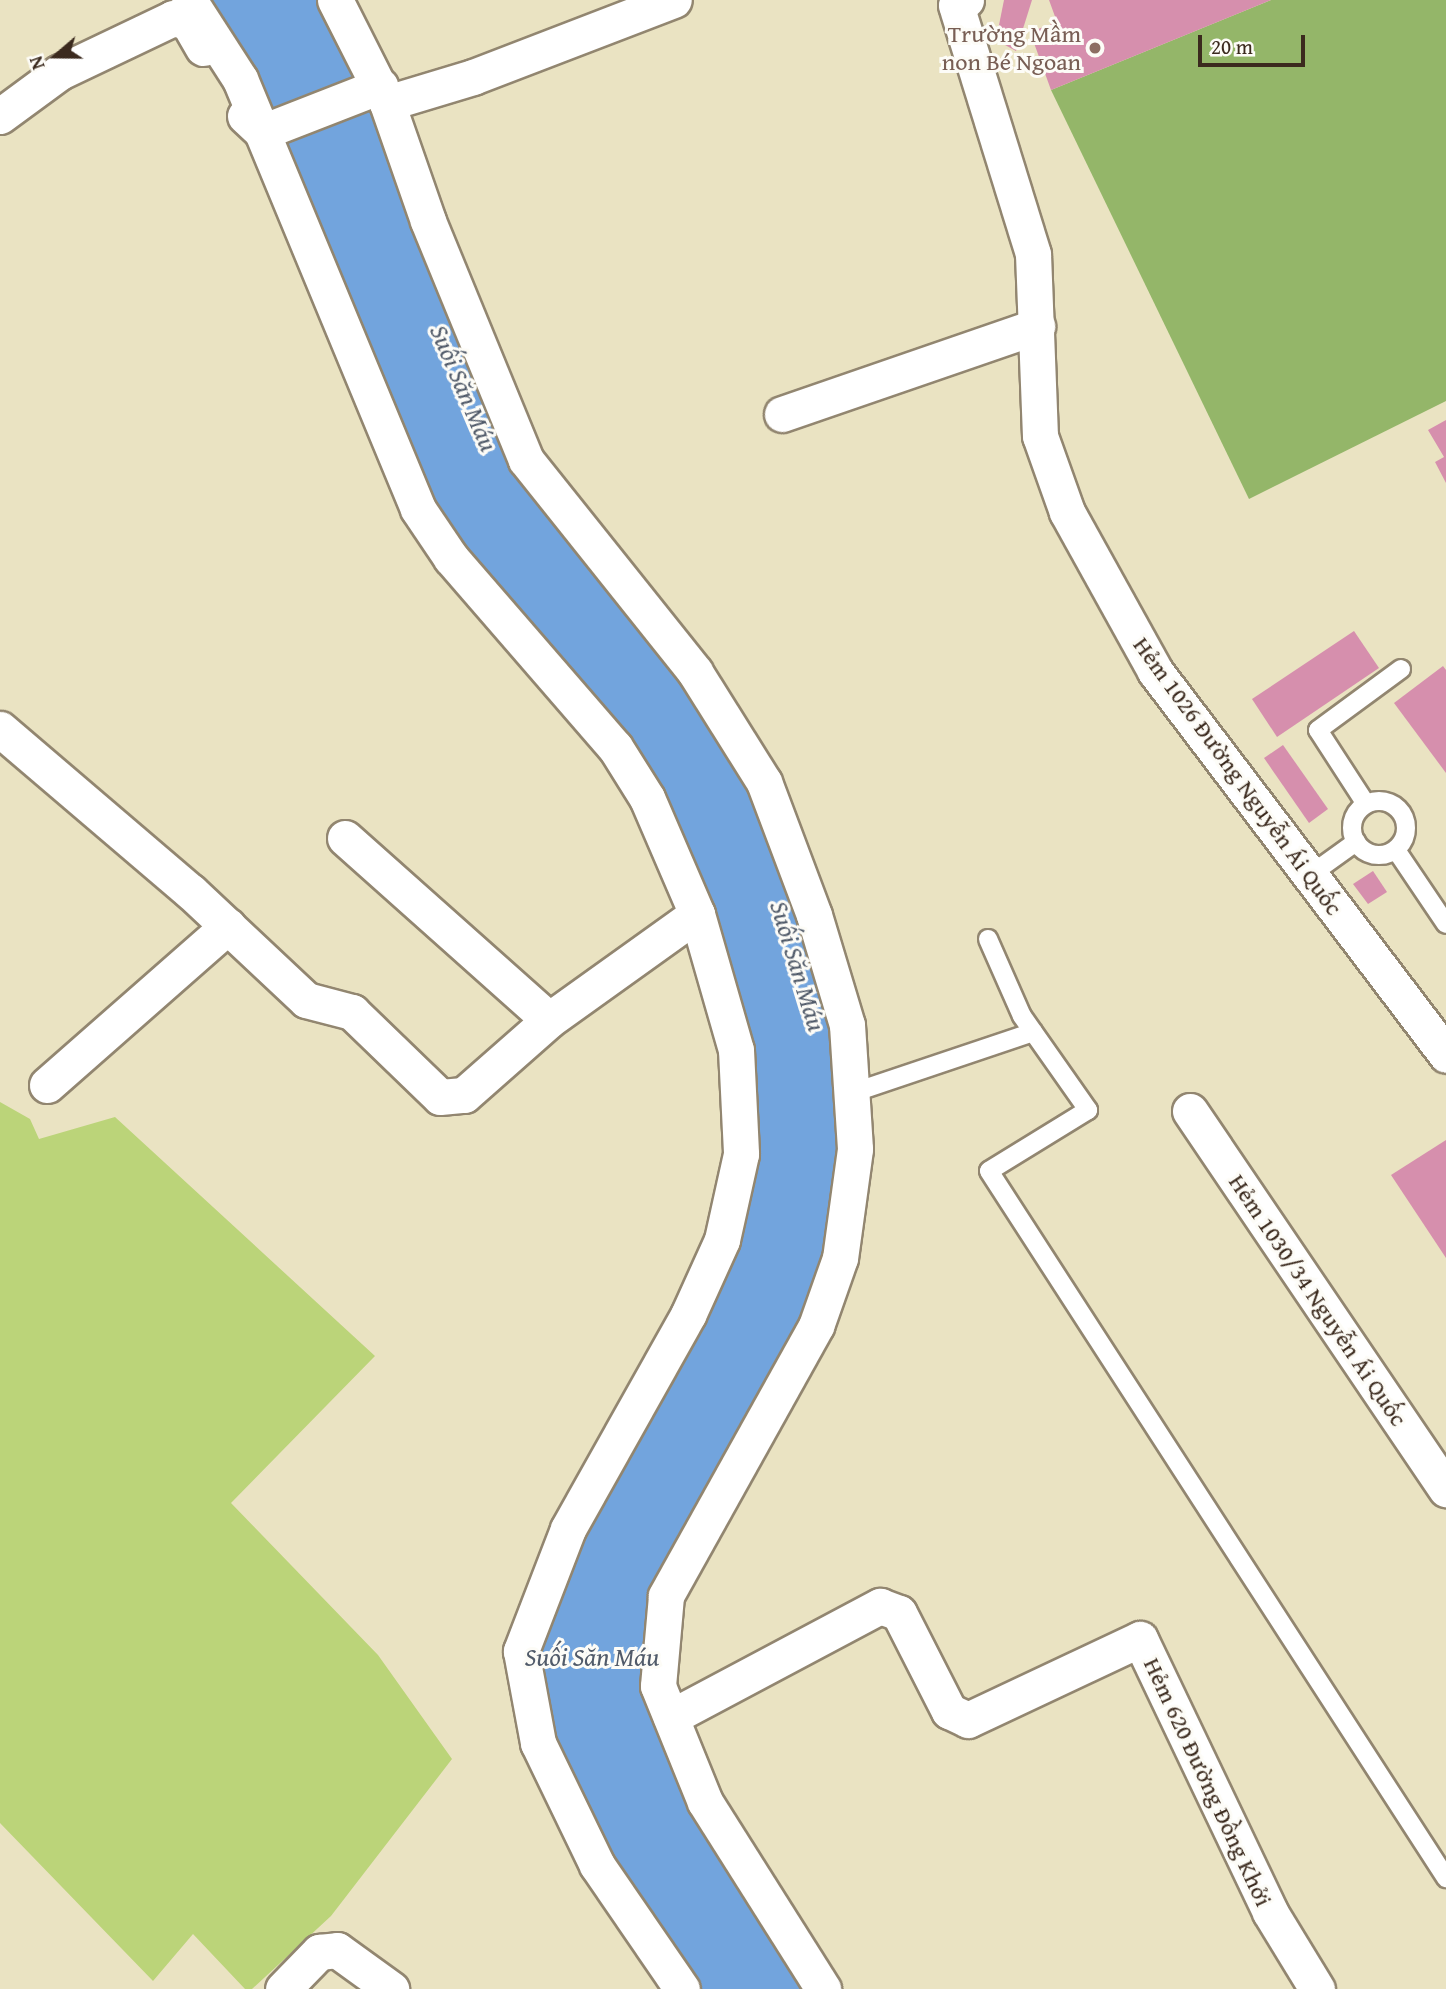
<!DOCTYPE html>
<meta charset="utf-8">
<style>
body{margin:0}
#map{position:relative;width:1446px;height:1989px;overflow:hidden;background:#eae3c2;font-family:"Gentium Book Plus",serif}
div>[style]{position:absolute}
.green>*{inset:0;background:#bbd479}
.forest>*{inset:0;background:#94b669}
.water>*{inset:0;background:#72a4dd}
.building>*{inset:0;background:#d68fad}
.roads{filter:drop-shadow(2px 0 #928670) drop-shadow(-2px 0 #928670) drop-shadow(0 2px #928670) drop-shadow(0 -2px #928670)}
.service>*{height:18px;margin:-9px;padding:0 9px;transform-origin:9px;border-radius:9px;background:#fff}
.service>.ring{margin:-9px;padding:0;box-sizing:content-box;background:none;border:18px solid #fff;border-radius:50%}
.minor>*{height:35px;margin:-17.5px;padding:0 17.5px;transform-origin:17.5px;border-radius:17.5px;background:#fff}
.dots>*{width:19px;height:19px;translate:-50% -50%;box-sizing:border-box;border:4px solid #fdfcf7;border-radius:50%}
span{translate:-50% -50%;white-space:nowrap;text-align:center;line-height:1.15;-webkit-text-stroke:6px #fdfcf7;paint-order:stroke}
.education-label{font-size:24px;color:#785e54}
.right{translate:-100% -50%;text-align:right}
.street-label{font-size:24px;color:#3b2a1e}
.water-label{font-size:26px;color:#515b6a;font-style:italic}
.north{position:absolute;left:21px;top:21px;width:70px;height:70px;-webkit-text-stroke:5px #fdfcf7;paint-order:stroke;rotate:250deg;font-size:19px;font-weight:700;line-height:28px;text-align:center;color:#3b2a1e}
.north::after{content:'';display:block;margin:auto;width:24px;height:32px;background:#3b2a1e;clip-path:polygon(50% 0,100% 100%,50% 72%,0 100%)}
.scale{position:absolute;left:1198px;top:35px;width:107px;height:32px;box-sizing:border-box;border:4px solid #3b2a1e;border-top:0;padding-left:9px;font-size:21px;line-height:24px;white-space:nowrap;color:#3b2a1e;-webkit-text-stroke:5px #fdfcf7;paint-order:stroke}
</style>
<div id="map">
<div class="green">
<i style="clip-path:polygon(0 1102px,30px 1119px,39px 1139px,115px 1117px,375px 1356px,231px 1503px,378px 1655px,452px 1759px,331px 1916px,252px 1989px,245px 1989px,193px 1934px,153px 1981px,0 1823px)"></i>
</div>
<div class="forest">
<i style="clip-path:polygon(1271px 0,1446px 0,1446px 401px,1249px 499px,1051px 90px)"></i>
</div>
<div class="water">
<i style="clip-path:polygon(205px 0,320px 0,362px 81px,490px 413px,683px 677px,753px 787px,835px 1029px,842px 1149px,828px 1253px,645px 1685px,809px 1989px,698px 1989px,610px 1861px,550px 1741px,534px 1653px,579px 1535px,734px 1245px,709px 910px,428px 501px)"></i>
</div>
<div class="building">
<i style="clip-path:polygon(1004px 0,1032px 0,1016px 51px,996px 40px)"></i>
<i style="clip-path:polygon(1049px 0,1271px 0,1051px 90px,1030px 32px,1057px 22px)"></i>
<i style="clip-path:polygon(1446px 420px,1446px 483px,1435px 462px,1444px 457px,1428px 430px)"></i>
<i style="clip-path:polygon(1354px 631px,1379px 668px,1277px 737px,1252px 699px)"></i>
<i style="clip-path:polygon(1443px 666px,1446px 670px,1446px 773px,1394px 703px)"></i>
<i style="clip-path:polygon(1283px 745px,1328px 809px,1309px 823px,1264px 758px)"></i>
<i style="clip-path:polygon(1373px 871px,1387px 892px,1368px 904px,1353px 884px)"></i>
<i style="clip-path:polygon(1446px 1140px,1446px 1258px,1391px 1175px)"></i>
</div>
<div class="roads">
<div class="service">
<i class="ring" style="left:1352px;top:801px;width:36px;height:36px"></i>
<i style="left:1366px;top:804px;width:88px;rotate:-123deg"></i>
<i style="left:1318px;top:730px;width:103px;rotate:-36.3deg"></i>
<i style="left:1396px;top:850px;width:89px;rotate:56deg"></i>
<i style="left:1310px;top:875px;width:57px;rotate:-35.7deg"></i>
<i style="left:988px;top:939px;width:84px;rotate:66.2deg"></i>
<i style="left:1022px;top:1016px;width:115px;rotate:54.9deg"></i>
<i style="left:1088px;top:1110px;width:116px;rotate:148.4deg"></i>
<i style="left:989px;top:1171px;width:842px;rotate:57.12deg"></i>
<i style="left:852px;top:1093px;width:191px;rotate:-18.6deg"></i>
</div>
<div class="minor">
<i style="left:189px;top:0;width:94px;rotate:57.2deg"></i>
<i style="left:240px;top:79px;width:465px;rotate:67.5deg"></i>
<i style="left:418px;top:509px;width:59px;rotate:56deg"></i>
<i style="left:451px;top:558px;width:250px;rotate:49.1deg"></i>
<i style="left:615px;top:747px;width:60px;rotate:57.9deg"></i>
<i style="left:647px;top:798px;width:126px;rotate:66.7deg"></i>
<i style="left:697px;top:914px;width:141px;rotate:74deg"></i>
<i style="left:736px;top:1050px;width:104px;rotate:87.2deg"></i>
<i style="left:741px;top:1154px;width:88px;rotate:102.5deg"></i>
<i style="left:722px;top:1240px;width:82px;rotate:114.4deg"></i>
<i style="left:688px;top:1315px;width:245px;rotate:119.3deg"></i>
<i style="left:568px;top:1529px;width:131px;rotate:111.1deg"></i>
<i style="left:521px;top:1651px;width:94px;rotate:79.5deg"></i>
<i style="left:538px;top:1743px;width:136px;rotate:64.2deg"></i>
<i style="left:597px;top:1865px;width:150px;rotate:55.6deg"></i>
<i style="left:335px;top:0;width:115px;rotate:63.2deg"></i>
<i style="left:387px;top:103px;width:125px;rotate:70.8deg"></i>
<i style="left:428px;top:221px;width:258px;rotate:67.7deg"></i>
<i style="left:526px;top:460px;width:271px;rotate:51.4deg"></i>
<i style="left:695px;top:672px;width:130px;rotate:57.9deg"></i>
<i style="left:764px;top:782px;width:142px;rotate:69.4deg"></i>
<i style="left:814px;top:915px;width:115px;rotate:73.3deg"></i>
<i style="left:847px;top:1025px;width:124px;rotate:86.3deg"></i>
<i style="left:855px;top:1149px;width:110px;rotate:97.8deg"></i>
<i style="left:840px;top:1258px;width:72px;rotate:109.4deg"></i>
<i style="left:816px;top:1326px;width:309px;rotate:119.1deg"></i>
<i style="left:666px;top:1596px;width:90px;rotate:95.1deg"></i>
<i style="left:658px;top:1686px;width:125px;rotate:67.9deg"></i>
<i style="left:705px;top:1802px;width:221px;rotate:57.7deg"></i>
<i style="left:966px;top:0;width:11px;rotate:153deg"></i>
<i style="left:956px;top:5px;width:261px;rotate:72.8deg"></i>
<i style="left:1033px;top:254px;width:182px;rotate:87.8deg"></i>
<i style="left:1040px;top:436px;width:81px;rotate:70.4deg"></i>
<i style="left:1067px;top:512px;width:182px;rotate:61deg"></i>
<i style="left:1155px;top:671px;width:482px;rotate:52.8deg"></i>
<i style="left:387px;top:103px;width:90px;rotate:-16.8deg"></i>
<i style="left:473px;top:77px;width:215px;rotate:-21deg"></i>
<i style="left:0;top:116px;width:74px;rotate:-36.3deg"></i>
<i style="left:60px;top:72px;width:125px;rotate:-25.5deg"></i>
<i style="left:173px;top:18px;width:16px;rotate:15deg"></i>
<i style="left:188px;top:22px;width:30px;rotate:60deg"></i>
<i style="left:245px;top:116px;width:23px;rotate:43deg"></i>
<i style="left:262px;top:132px;width:127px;rotate:-21.3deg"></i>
<i style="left:782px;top:414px;width:270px;rotate:-19deg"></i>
<i style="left:0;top:729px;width:250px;rotate:40.5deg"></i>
<i style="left:190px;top:891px;width:159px;rotate:43.2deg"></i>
<i style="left:306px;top:1000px;width:48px;rotate:14.6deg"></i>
<i style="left:352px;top:1012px;width:122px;rotate:44deg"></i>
<i style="left:440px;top:1097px;width:24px;rotate:-5deg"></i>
<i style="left:464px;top:1095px;width:113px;rotate:-41.4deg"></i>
<i style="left:549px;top:1020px;width:182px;rotate:-35.6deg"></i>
<i style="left:345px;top:838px;width:273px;rotate:41.7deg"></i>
<i style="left:47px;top:1085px;width:241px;rotate:-41.3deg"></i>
<i style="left:1190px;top:1111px;width:457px;rotate:55.9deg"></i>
<i style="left:671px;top:1717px;width:237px;rotate:-28deg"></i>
<i style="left:880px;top:1606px;width:20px;rotate:20deg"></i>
<i style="left:899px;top:1613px;width:110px;rotate:63deg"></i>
<i style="left:949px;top:1711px;width:21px;rotate:25deg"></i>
<i style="left:968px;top:1720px;width:190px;rotate:-25.2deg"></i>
<i style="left:1140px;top:1639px;width:302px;rotate:64.5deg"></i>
<i style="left:1270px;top:1912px;width:90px;rotate:58.6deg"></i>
<i style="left:283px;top:1989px;width:52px;rotate:-45.8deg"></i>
<i style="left:319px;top:1952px;width:18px;rotate:-6deg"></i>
<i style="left:337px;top:1950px;width:67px;rotate:35.8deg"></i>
</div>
</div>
<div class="dots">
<i style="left:1095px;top:48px;background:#8d6e63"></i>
</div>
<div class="education-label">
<span class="right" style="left:1081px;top:48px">Trường Mầm<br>non Bé Ngoan</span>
</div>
<div class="street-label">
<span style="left:1238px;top:776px;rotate:54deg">Hẻm 1026 Đường Nguyễn Ái Quốc</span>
<span style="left:1318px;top:1300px;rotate:56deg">Hẻm 1030/34 Nguyễn Ái Quốc</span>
<span style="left:1208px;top:1782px;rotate:65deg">Hẻm 620 Đường Đồng Khởi</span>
</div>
<div class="water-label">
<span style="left:464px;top:388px;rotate:67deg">Suối Săn Máu</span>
<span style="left:798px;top:966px;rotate:73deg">Suối Săn Máu</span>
<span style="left:592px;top:1657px">Suối Săn Máu</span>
</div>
<div class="north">N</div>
<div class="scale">20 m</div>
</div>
